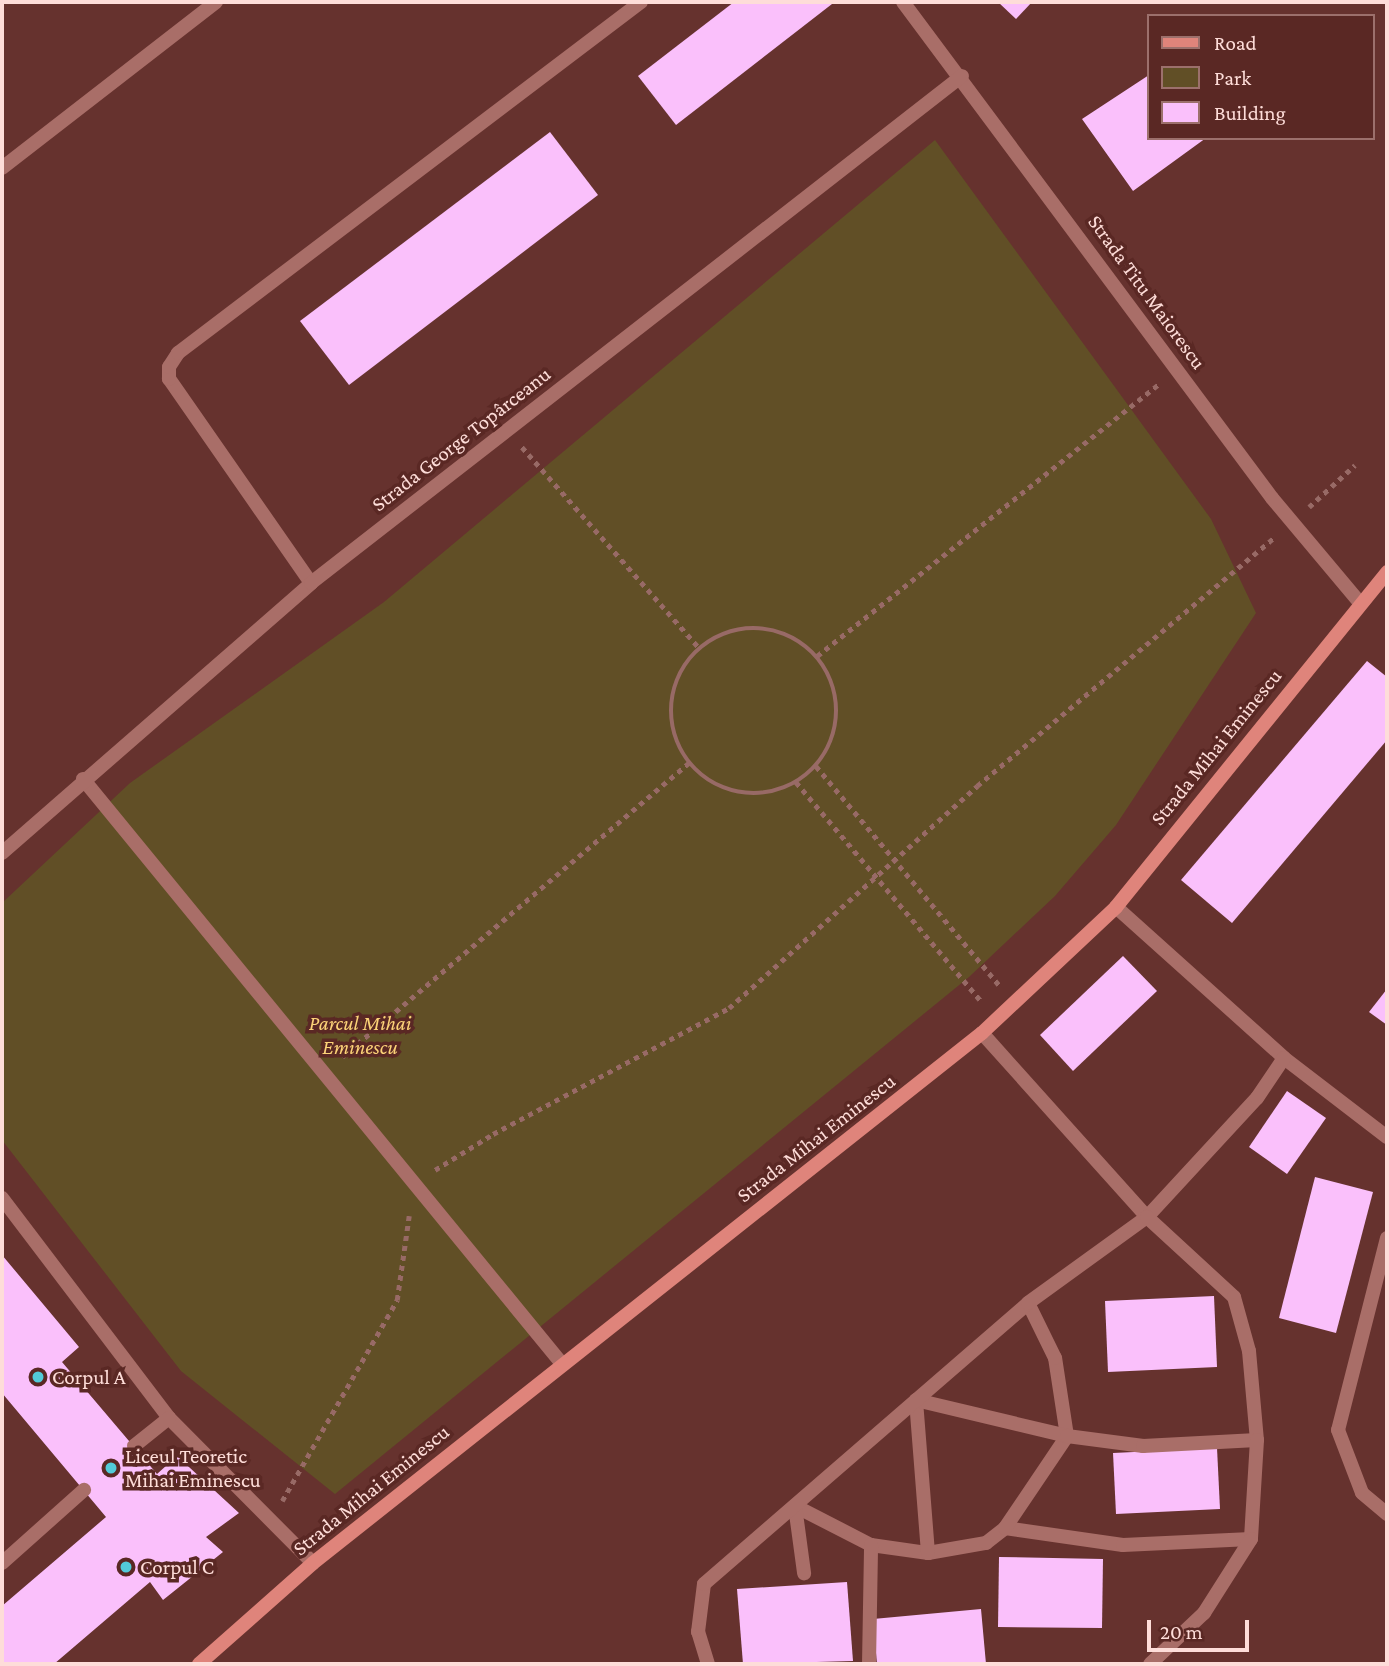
<!DOCTYPE html>
<meta charset="utf-8">
<style>
body{margin:0}
#map{position:relative;width:1389px;height:1666px;overflow:hidden;background:#66322e;font-family:"Crimson Pro",serif}
div>[style]{position:absolute}
.green>*{inset:0;background:#614f26}
.building>*{inset:0;background:#fac0fb}
.path>*{height:4.5px;margin-top:-2.25px;transform-origin:0;background:repeating-linear-gradient(90deg,#986a66 0 5px,transparent 0 10px)}
.path>.ring{margin:-2.25px;padding:0;box-sizing:content-box;background:none;border:4.5px solid #986a66;border-radius:50%}
.service>*{height:14px;margin:-7px;padding:0 7px;transform-origin:7px;border-radius:7px;background:#a96e68}
.minor>*{height:14px;margin:-7px;padding:0 7px;transform-origin:7px;border-radius:7px;background:#a96e68}
.secondary>*{height:14px;margin:-7px;padding:0 7px;transform-origin:7px;border-radius:7px;background:#df847b}
.dots>*{width:19px;height:19px;translate:-50% -50%;box-sizing:border-box;border:4px solid #5a2824;border-radius:50%}
span{translate:-50% -50%;white-space:nowrap;text-align:center;line-height:1.15;-webkit-text-stroke:7px #5a2824;paint-order:stroke}
.street-label{font-size:21px;color:#feddd9}
.park-label{font-size:21px;color:#fcd378;font-style:italic}
.poi-label{font-size:21px;color:#feddd9}
.left{translate:0 -50%;text-align:left}
.frame{position:absolute;inset:0;border:4px solid #feddd9;pointer-events:none}
.legend{position:absolute;left:1147px;top:14px;width:228px;height:126px;box-sizing:border-box;background:#5a2824;border:2px solid #9c706c;margin:0;padding:9px 12px;list-style:none;font-size:21px;color:#feddd9}
.legend li{display:flex;align-items:center;gap:14px;height:35px}
.legend b{width:35px;border:2px solid #9c706c}
.scale{position:absolute;left:1147px;top:1620px;width:102px;height:32px;box-sizing:border-box;border:4px solid #feddd9;border-top:0;padding-left:9px;font-size:21px;line-height:24px;white-space:nowrap;color:#feddd9;-webkit-text-stroke:5px #5a2824;paint-order:stroke}
</style>
<div id="map">
<div class="green">
<i style="clip-path:polygon(935px 140px,1211px 519px,1256px 613px,1116px 825px,1055px 896px,969px 977px,335px 1494px,181px 1371px,2px 1140px,2px 903px,130px 783px,384px 602px)"></i>
</div>
<div class="building">
<i style="clip-path:polygon(734px 2px,832px 4px,676px 125px,638px 76px)"></i>
<i style="clip-path:polygon(998px 2px,1032px 2px,1016px 19px)"></i>
<i style="clip-path:polygon(1149px 75px,1149px 138px,1206px 138px,1133px 191px,1082px 119px)"></i>
<i style="clip-path:polygon(550px 132px,598px 195px,349px 385px,300px 321px)"></i>
<i style="clip-path:polygon(1367px 661px,1387px 677px,1387px 740px,1232px 923px,1181px 880px)"></i>
<i style="clip-path:polygon(1123px 956px,1157px 991px,1073px 1071px,1040px 1035px)"></i>
<i style="clip-path:polygon(1387px 989px,1387px 1025px,1369px 1012px)"></i>
<i style="clip-path:polygon(1287px 1091px,1326px 1118px,1287px 1174px,1249px 1147px)"></i>
<i style="clip-path:polygon(1315px 1177px,1373px 1192px,1336px 1333px,1279px 1318px)"></i>
<i style="clip-path:polygon(2px 1255px,79px 1347px,62px 1362px,157px 1474px,177px 1456px,239px 1513px,206px 1537px,223px 1552px,163px 1600px,150px 1582px,54px 1664px,2px 1664px,2px 1606px,106px 1517px,2px 1393px)"></i>
<i style="clip-path:polygon(1214px 1296px,1217px 1367px,1108px 1372px,1105px 1301px)"></i>
<i style="clip-path:polygon(1217px 1448px,1220px 1509px,1116px 1514px,1113px 1453px)"></i>
<i style="clip-path:polygon(999px 1557px,1103px 1559px,1102px 1628px,998px 1627px)"></i>
<i style="clip-path:polygon(847px 1582px,853px 1661px,743px 1664px,737px 1589px)"></i>
<i style="clip-path:polygon(981px 1609px,986px 1664px,877px 1664px,873px 1619px)"></i>
</div>
<div class="path">
<i style="left:522px;top:447px;width:269px;rotate:48.6deg"></i>
<i style="left:1309px;top:507px;width:62px;rotate:-42.4deg"></i>
<i class="ring" style="left:671px;top:628px;width:161.5px;height:161.5px"></i>
<i style="left:817px;top:656px;width:437px;rotate:-38.5deg"></i>
<i style="left:816px;top:766px;width:287px;rotate:50.1deg"></i>
<i style="left:796px;top:782px;width:287px;rotate:49.8deg"></i>
<i style="left:342px;top:1057px;width:455px;rotate:-40.3deg"></i>
<i style="left:435px;top:1170px;width:68px;rotate:-31.8deg"></i>
<i style="left:493px;top:1134px;width:268px;rotate:-28.1deg"></i>
<i style="left:729px;top:1008px;width:333px;rotate:-41.8deg"></i>
<i style="left:977px;top:786px;width:387px;rotate:-39.9deg"></i>
<i style="left:282px;top:1501px;width:232px;rotate:-60.2deg"></i>
<i style="left:397px;top:1300px;width:85px;rotate:-81.9deg"></i>
</div>
<div class="service">
<i style="left:311px;top:583px;width:249px;rotate:-124.8deg"></i>
<i style="left:169px;top:379px;width:12px;rotate:-90deg"></i>
<i style="left:169px;top:367px;width:17px;rotate:-57deg"></i>
<i style="left:178px;top:353px;width:581px;rotate:-37.17deg"></i>
<i style="left:1116px;top:907px;width:226px;rotate:41.9deg"></i>
<i style="left:1284px;top:1058px;width:130px;rotate:37.5deg"></i>
<i style="left:982px;top:1033px;width:247px;rotate:48.1deg"></i>
<i style="left:1147px;top:1217px;width:162px;rotate:-47.3deg"></i>
<i style="left:1257px;top:1098px;width:48px;rotate:-56deg"></i>
<i style="left:2px;top:1198px;width:276px;rotate:52.8deg"></i>
<i style="left:169px;top:1418px;width:204px;rotate:45.2deg"></i>
<i style="left:1387px;top:1238px;width:198px;rotate:104.3deg"></i>
<i style="left:1338px;top:1430px;width:67px;rotate:69.1deg"></i>
<i style="left:1362px;top:1493px;width:33px;rotate:40deg"></i>
<i style="left:134px;top:1446px;width:45px;rotate:-38.7deg"></i>
<i style="left:795px;top:1506px;width:85px;rotate:27.2deg"></i>
<i style="left:871px;top:1545px;width:58px;rotate:8deg"></i>
<i style="left:928px;top:1553px;width:59px;rotate:-9.8deg"></i>
<i style="left:986px;top:1543px;width:24px;rotate:-38deg"></i>
<i style="left:1005px;top:1528px;width:119px;rotate:8.2deg"></i>
<i style="left:1123px;top:1545px;width:128px;rotate:-2.7deg"></i>
<i style="left:795px;top:1506px;width:68px;rotate:82.3deg"></i>
<i style="left:1005px;top:1528px;width:111px;rotate:-56deg"></i>
<i style="left:1067px;top:1436px;width:79px;rotate:-98.7deg"></i>
<i style="left:1055px;top:1358px;width:61px;rotate:-116.1deg"></i>
<i style="left:928px;top:1553px;width:153px;rotate:-94.5deg"></i>
<i style="left:916px;top:1400px;width:155px;rotate:13.4deg"></i>
<i style="left:1067px;top:1436px;width:77px;rotate:7.5deg"></i>
<i style="left:1143px;top:1446px;width:114px;rotate:-3deg"></i>
<i style="left:2px;top:1563px;width:110px;rotate:-41.7deg"></i>
<i style="left:708px;top:1664px;width:34px;rotate:-107deg"></i>
<i style="left:698px;top:1632px;width:48px;rotate:-82.9deg"></i>
<i style="left:704px;top:1584px;width:429px;rotate:-40.9deg"></i>
<i style="left:1028px;top:1303px;width:147px;rotate:-35.9deg"></i>
<i style="left:1147px;top:1217px;width:118px;rotate:42.6deg"></i>
<i style="left:1234px;top:1297px;width:56px;rotate:74.5deg"></i>
<i style="left:1249px;top:1351px;width:89px;rotate:84.9deg"></i>
<i style="left:1257px;top:1440px;width:99px;rotate:93.5deg"></i>
<i style="left:1251px;top:1539px;width:88px;rotate:122.4deg"></i>
<i style="left:1204px;top:1613px;width:74px;rotate:136.6deg"></i>
<i style="left:869px;top:1664px;width:119px;rotate:-89deg"></i>
</div>
<div class="minor">
<i style="left:903px;top:2px;width:618px;rotate:53.35deg"></i>
<i style="left:1272px;top:498px;width:138px;rotate:50deg"></i>
<i style="left:2px;top:168px;width:271px;rotate:-37.8deg"></i>
<i style="left:83px;top:779px;width:757px;rotate:50.68deg"></i>
<i style="left:2px;top:853px;width:410px;rotate:-41.1deg"></i>
<i style="left:311px;top:583px;width:825px;rotate:-37.91deg"></i>
</div>
<div class="secondary">
<i style="left:199px;top:1664px;width:152px;rotate:-41.5deg"></i>
<i style="left:313px;top:1563px;width:853px;rotate:-38.39deg"></i>
<i style="left:982px;top:1033px;width:184px;rotate:-43.2deg"></i>
<i style="left:1116px;top:907px;width:431px;rotate:-51deg"></i>
</div>
<div class="dots">
<i style="left:38px;top:1377px;background:#52cbd9"></i>
<i style="left:111px;top:1468px;background:#52cbd9"></i>
<i style="left:126px;top:1567px;background:#52cbd9"></i>
</div>
<div class="street-label">
<span style="left:1147px;top:292px;rotate:54deg">Strada Titu Maiorescu</span>
<span style="left:461px;top:439px;rotate:-38deg">Strada George Topârceanu</span>
<span style="left:1216px;top:747px;rotate:-51deg">Strada Mihai Eminescu</span>
<span style="left:816px;top:1138px;rotate:-38deg">Strada Mihai Eminescu</span>
<span style="left:371px;top:1490px;rotate:-39deg">Strada Mihai Eminescu</span>
</div>
<div class="park-label">
<span style="left:360px;top:1035px">Parcul Mihai<br>Eminescu</span>
</div>
<div class="poi-label">
<span class="left" style="left:52px;top:1377px">Corpul A</span>
<span class="left" style="left:125px;top:1468px">Liceul Teoretic<br>Mihai Eminescu</span>
<span class="left" style="left:140px;top:1567px">Corpul C</span>
</div>
<div class="frame"></div>
<ul class="legend">
<li><b style="height:9px;background:#df847b"></b>Road</li>
<li><b style="height:19px;background:#614f26"></b>Park</li>
<li><b style="height:19px;background:#fac0fb"></b>Building</li>
</ul>
<div class="scale">20 m</div>
</div>
